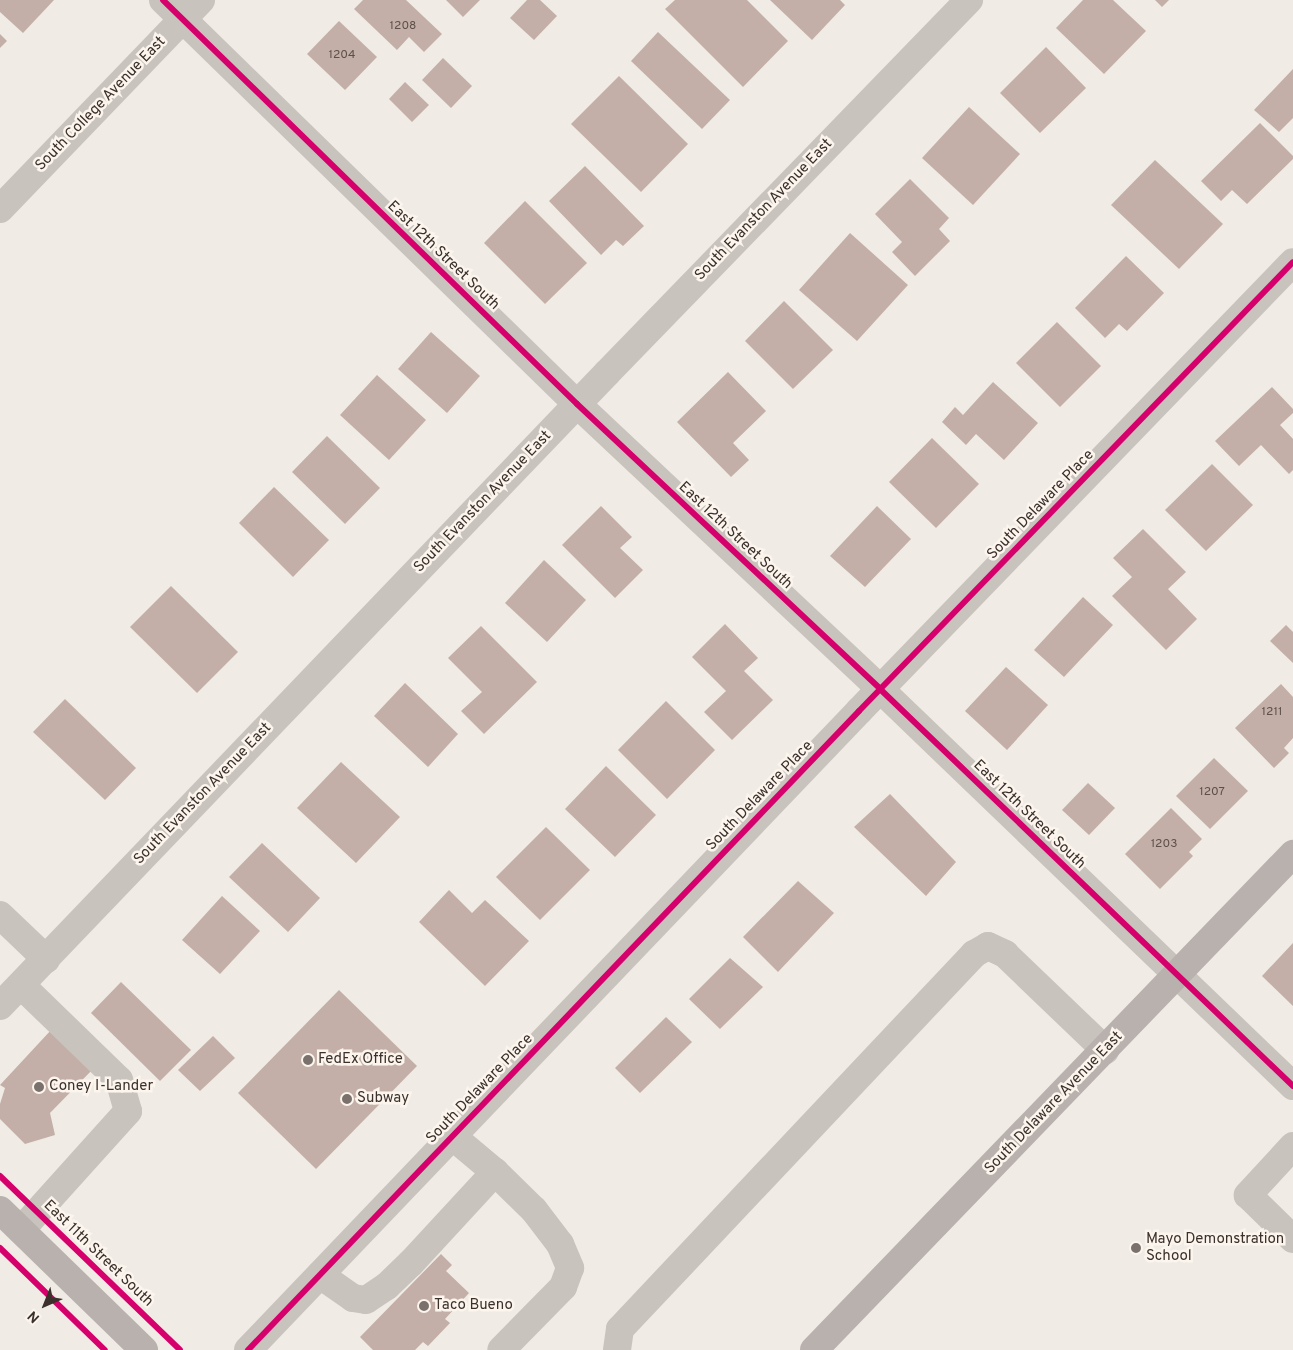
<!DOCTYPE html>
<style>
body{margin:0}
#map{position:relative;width:1293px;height:1350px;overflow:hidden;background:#f0ebe5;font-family:Overpass,sans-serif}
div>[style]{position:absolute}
.building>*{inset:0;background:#c3afa7}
.minor>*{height:28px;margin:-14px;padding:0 14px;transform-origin:14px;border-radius:14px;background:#c9c3be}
.major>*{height:28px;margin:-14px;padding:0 14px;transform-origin:14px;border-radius:14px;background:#b8b1ad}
.cycleway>*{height:6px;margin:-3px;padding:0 3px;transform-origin:3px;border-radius:3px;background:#d6006c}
.dots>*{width:14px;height:14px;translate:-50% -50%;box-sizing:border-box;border:2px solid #fbf5ee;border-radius:50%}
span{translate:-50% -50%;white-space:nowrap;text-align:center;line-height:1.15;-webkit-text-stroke:5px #fbf5ee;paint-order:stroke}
.number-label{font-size:12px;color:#5d504a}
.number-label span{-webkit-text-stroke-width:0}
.street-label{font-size:15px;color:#3b302b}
.poi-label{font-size:15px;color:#3b302b}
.left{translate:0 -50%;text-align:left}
.north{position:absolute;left:20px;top:1280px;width:50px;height:50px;-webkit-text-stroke:4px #fbf5ee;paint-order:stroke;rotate:224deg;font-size:14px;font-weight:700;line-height:20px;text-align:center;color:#3b302b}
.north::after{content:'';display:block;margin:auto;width:18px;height:22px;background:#3b302b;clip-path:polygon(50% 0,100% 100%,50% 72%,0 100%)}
</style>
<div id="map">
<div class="building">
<i style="clip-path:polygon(0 0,54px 0,23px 33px,0 12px)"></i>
<i style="clip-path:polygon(363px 0,406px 0,442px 34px,424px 52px,409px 37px,397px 50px,354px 9px)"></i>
<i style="clip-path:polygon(446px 0,480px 0,463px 17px)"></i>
<i style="clip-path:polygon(527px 0,540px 0,557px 16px,534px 40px,510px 18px)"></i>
<i style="clip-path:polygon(675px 0,747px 0,788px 41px,743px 87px,665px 9px)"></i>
<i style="clip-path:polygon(770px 0,840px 0,845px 5px,812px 40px)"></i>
<i style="clip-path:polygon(1083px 0,1113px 0,1146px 31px,1104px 74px,1056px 28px)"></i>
<i style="clip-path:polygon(1155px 0,1169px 0,1162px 7px)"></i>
<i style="clip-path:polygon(339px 21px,377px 57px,345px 90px,307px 54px)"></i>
<i style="clip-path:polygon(658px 32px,730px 100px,702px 129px,631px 61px)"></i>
<i style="clip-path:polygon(0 34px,7px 41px,0 48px)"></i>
<i style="clip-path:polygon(1046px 47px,1086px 88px,1040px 133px,1000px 93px)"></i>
<i style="clip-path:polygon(443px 58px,472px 86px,451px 108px,422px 80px)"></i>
<i style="clip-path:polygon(1293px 69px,1293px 118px,1279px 132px,1254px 110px)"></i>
<i style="clip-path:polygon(619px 76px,688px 144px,641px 192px,571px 124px)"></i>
<i style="clip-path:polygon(405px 82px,429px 105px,412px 122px,389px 99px)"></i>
<i style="clip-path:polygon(969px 107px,1020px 154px,973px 205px,922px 158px)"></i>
<i style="clip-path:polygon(1260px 123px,1293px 156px,1293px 159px,1247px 204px,1232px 190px,1221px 201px,1201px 181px)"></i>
<i style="clip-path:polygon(1155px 160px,1223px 224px,1179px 269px,1111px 205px)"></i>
<i style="clip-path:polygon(585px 166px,644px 226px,623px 246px,616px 240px,601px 255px,549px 201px)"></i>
<i style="clip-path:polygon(910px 179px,949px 218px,939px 229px,950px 241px,915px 276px,892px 252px,902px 242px,875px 214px)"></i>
<i style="clip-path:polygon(525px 201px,587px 263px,545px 304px,484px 243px)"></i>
<i style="clip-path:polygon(850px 233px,908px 285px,857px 341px,799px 290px)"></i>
<i style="clip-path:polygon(1126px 256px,1164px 293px,1127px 331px,1119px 324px,1105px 338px,1075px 308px)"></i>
<i style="clip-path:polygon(784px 301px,833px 350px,793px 389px,745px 341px)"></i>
<i style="clip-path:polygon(1057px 322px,1101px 366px,1060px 407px,1016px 363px)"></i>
<i style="clip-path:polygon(431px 332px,480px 376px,447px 413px,398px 369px)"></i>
<i style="clip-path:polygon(728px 372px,766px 411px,733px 443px,749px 460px,731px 477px,677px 422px)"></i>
<i style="clip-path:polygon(377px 375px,426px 420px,389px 460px,340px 415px)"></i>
<i style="clip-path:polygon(993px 382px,1038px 423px,1004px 460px,976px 434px,966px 445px,942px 422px,955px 407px,963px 415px)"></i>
<i style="clip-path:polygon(1272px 387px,1293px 409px,1293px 413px,1280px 425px,1293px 439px,1293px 470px,1289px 474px,1261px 445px,1239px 466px,1215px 441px)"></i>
<i style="clip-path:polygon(327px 436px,380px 488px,345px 524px,292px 472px)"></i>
<i style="clip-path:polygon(932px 438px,979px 484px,936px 528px,889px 482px)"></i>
<i style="clip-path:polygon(1212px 464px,1253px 505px,1206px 551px,1165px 510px)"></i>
<i style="clip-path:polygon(274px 487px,329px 540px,293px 577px,239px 523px)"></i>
<i style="clip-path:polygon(601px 506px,632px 537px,620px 548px,643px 570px,615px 598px,562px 545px)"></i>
<i style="clip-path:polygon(877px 506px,911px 539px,865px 587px,830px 556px)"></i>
<i style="clip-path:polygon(1143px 529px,1186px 572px,1168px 589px,1197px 619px,1166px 650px,1112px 596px,1132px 577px,1113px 558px)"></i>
<i style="clip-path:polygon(544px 560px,586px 600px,547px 642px,505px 603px)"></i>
<i style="clip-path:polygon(171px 586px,238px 652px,197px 693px,130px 627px)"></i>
<i style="clip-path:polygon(1083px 597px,1113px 625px,1064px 677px,1034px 650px)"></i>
<i style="clip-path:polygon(725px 624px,758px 658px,744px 671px,773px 700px,732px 740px,704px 712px,726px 691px,692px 657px)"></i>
<i style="clip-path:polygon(1286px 625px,1293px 632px,1293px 663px,1270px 641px)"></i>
<i style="clip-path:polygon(481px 626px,537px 682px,484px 734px,461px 711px,482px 692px,448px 658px)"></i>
<i style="clip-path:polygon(1006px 667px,1048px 705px,1007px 750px,965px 711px)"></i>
<i style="clip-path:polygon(405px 683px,458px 734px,428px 767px,374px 716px)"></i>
<i style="clip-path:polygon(1281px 684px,1293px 697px,1293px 738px,1284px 748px,1289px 753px,1274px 768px,1235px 728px)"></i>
<i style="clip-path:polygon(65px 699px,136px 768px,105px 800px,33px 732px)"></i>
<i style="clip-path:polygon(666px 701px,715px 750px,667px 799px,618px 750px)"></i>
<i style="clip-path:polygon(1214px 758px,1248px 791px,1210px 829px,1176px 796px)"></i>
<i style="clip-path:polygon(341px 762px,400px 817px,356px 863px,297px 808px)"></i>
<i style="clip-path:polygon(606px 766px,656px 815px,615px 857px,565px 809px)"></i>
<i style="clip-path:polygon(1088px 783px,1115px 808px,1089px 835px,1062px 810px)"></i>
<i style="clip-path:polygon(890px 794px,956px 862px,926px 896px,854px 827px)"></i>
<i style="clip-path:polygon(1171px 808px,1202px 839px,1189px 852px,1193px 856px,1160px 889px,1125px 854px)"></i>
<i style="clip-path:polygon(546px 827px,590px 870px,540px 920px,496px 877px)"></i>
<i style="clip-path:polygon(262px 843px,320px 898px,288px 932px,229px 877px)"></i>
<i style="clip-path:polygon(798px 881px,834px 913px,778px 972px,743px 937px)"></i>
<i style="clip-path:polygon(449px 890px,472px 913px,485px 900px,529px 941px,485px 986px,419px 922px)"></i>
<i style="clip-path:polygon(222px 896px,260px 931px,220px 974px,182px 940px)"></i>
<i style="clip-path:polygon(1293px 943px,1293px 1006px,1262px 976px)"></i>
<i style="clip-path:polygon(730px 958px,763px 987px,720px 1029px,689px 999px)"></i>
<i style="clip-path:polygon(121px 982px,191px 1050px,160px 1081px,91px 1013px)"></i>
<i style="clip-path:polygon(339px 990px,417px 1066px,316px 1169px,238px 1093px)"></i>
<i style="clip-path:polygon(666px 1017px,692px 1042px,640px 1093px,615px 1068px)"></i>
<i style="clip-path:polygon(52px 1029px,94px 1068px,50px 1113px,55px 1135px,25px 1144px,0 1119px,0 1104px,5px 1088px,0 1085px)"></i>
<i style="clip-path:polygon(213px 1036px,235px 1058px,200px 1091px,178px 1070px)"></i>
<i style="clip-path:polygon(441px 1254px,452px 1265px,446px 1271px,469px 1293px,445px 1319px,450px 1323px,428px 1346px,423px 1342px,415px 1350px,373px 1350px,360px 1337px)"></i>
</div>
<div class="minor">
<i style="left:163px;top:0;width:578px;rotate:44.3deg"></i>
<i style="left:577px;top:404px;width:416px;rotate:43.2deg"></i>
<i style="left:880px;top:689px;width:573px;rotate:43.87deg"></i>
<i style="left:0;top:209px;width:290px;rotate:-46.1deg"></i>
<i style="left:0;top:915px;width:64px;rotate:43.7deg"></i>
<i style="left:0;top:1006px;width:877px;rotate:-46.2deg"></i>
<i style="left:607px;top:373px;width:520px;rotate:-45.86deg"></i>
<i style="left:452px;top:1136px;width:56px;rotate:39.9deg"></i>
<i style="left:495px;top:1172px;width:54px;rotate:44.3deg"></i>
<i style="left:534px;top:1210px;width:43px;rotate:52.6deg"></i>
<i style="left:560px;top:1244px;width:26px;rotate:67deg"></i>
<i style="left:570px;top:1268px;width:20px;rotate:110deg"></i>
<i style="left:563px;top:1287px;width:88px;rotate:134.5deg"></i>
<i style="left:1293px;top:1146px;width:67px;rotate:132.6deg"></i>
<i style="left:1248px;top:1195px;width:63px;rotate:44.4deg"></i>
<i style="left:21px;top:1230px;width:160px;rotate:-48deg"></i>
<i style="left:128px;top:1111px;width:32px;rotate:-106deg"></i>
<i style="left:119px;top:1080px;width:136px;rotate:-135.9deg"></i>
<i style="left:320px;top:1275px;width:40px;rotate:34.9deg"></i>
<i style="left:353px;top:1298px;width:13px;rotate:9deg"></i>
<i style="left:366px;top:1300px;width:25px;rotate:-34deg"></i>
<i style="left:387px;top:1286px;width:33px;rotate:-44deg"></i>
<i style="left:411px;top:1263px;width:124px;rotate:-47.3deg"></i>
<i style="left:248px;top:1350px;width:884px;rotate:-46.28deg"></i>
<i style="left:859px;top:711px;width:624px;rotate:-45.97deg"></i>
<i style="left:617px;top:1350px;width:21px;rotate:-82deg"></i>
<i style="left:620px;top:1329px;width:516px;rotate:-46.65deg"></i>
<i style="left:974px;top:954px;width:16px;rotate:-30deg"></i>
<i style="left:988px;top:946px;width:19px;rotate:25deg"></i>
<i style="left:1005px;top:954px;width:139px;rotate:43.8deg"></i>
</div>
<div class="major">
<i style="left:0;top:1210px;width:201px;rotate:44.2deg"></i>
<i style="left:814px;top:1350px;width:690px;rotate:-46deg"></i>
</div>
<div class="cycleway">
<i style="left:163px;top:0;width:578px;rotate:44.3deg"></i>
<i style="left:577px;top:404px;width:416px;rotate:43.2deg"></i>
<i style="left:880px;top:689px;width:573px;rotate:43.87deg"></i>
<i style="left:0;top:1176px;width:250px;rotate:44deg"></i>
<i style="left:0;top:1248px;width:146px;rotate:44.2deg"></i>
<i style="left:248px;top:1350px;width:884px;rotate:-46.28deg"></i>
<i style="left:859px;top:711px;width:624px;rotate:-45.97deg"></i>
</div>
<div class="dots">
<i style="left:308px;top:1060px;background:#7a716c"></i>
<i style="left:39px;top:1087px;background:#7a716c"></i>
<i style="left:347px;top:1099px;background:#7a716c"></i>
<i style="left:1136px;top:1248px;background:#7a716c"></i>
<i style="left:424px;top:1306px;background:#7a716c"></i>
</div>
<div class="number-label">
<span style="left:403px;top:27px">1208</span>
<span style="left:342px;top:56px">1204</span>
<span style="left:1272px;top:713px">1211</span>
<span style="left:1212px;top:793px">1207</span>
<span style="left:1164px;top:845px">1203</span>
</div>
<div class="street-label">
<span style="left:101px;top:104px;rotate:-46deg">South College Avenue East</span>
<span style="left:764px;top:210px;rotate:-46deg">South Evanston Avenue East</span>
<span style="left:443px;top:256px;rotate:44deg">East 12th Street South</span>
<span style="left:483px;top:502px;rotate:-46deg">South Evanston Avenue East</span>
<span style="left:1041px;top:505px;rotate:-46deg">South Delaware Place</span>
<span style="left:735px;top:536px;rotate:43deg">East 12th Street South</span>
<span style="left:203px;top:794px;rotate:-46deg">South Evanston Avenue East</span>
<span style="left:760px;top:796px;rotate:-46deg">South Delaware Place</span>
<span style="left:1029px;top:815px;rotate:44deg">East 12th Street South</span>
<span style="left:480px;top:1089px;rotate:-46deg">South Delaware Place</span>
<span style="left:1054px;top:1103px;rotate:-46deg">South Delaware Avenue East</span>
<span style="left:98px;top:1254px;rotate:44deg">East 11th Street South</span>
</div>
<div class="poi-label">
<span class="left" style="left:318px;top:1060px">FedEx Office</span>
<span class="left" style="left:49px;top:1087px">Coney I-Lander</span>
<span class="left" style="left:357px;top:1099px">Subway</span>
<span class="left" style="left:1146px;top:1248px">Mayo Demonstration<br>School</span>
<span class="left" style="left:434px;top:1306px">Taco Bueno</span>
</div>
<div class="north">N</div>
</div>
